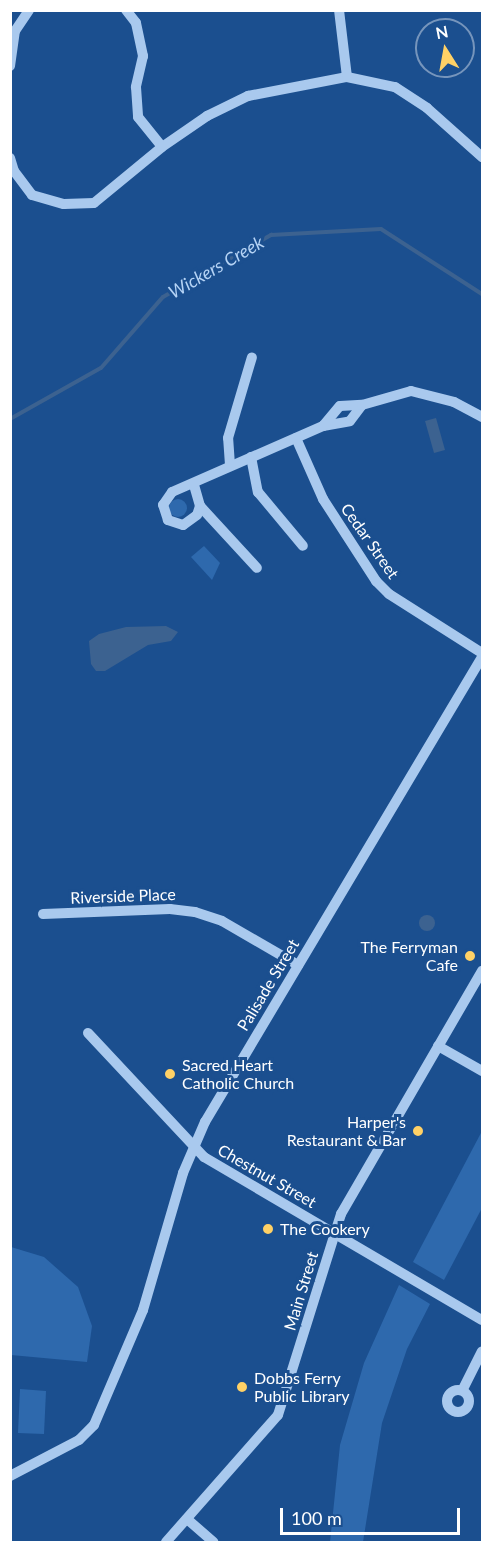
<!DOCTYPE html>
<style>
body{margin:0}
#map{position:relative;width:493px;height:1553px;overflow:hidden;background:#1b4f8f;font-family:Lato,sans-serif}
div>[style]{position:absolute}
.green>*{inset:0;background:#2e69ad}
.round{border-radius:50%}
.water>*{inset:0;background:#3c6290}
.stream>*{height:4px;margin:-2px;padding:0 2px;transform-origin:2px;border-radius:2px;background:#3c6290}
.minor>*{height:10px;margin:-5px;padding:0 5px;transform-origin:5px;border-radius:5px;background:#a9c9ee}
.minor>.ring{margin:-5px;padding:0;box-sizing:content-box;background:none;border:10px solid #a9c9ee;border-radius:50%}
.dots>*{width:16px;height:16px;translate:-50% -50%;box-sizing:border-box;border:3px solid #1b4f8f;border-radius:50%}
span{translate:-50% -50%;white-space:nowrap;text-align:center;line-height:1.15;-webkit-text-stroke:6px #1b4f8f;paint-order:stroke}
.street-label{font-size:16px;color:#fff}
.poi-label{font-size:16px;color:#fff}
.right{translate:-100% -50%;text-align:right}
.left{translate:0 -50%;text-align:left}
.water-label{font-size:18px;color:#b5d3f5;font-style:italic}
.frame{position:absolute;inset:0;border:12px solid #fff;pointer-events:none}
.north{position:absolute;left:415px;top:18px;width:60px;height:60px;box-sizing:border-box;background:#1b4f8f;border:2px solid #7695bc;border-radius:50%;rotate:349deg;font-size:16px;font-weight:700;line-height:24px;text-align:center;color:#fff}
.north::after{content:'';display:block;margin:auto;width:21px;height:27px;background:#ffd166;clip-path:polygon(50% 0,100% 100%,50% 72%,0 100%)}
.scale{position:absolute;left:280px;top:1508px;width:180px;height:27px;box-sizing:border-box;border:3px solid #fff;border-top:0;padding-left:8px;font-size:18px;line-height:21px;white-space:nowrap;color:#fff;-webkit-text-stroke:4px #1b4f8f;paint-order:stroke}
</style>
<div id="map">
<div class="green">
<i class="round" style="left:169px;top:499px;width:18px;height:18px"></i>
<i style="clip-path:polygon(204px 546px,220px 563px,212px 580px,191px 557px)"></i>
<i style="clip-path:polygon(482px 1131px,482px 1208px,444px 1280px,413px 1262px)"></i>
<i style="clip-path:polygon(11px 1247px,44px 1257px,78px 1287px,92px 1326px,87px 1362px,11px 1355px)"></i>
<i style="clip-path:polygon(399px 1285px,430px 1304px,407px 1349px,382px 1423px,363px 1542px,330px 1542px,340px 1445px,364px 1363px)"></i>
<i style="clip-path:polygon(20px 1389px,46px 1391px,44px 1434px,18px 1433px)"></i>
</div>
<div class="water">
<i style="clip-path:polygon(436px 418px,445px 450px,434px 453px,425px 421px)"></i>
<i style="clip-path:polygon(166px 626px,178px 632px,171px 641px,148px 645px,105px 671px,96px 671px,91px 664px,89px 641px,99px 634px,126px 627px)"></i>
<i class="round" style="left:419px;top:915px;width:16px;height:16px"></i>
</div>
<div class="stream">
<i style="left:10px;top:419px;width:104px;rotate:-29.3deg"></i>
<i style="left:101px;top:368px;width:94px;rotate:-48.9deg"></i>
<i style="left:163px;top:297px;width:125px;rotate:-29.9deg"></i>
<i style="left:271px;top:235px;width:110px;rotate:-3.1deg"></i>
<i style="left:381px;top:229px;width:120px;rotate:32.8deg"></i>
</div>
<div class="minor">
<i style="left:126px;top:10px;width:16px;rotate:52deg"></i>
<i style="left:136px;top:23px;width:34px;rotate:78deg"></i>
<i style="left:143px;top:56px;width:32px;rotate:103deg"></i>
<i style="left:136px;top:87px;width:30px;rotate:86deg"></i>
<i style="left:138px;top:117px;width:38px;rotate:51deg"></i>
<i style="left:339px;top:10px;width:67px;rotate:83.2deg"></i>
<i style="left:10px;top:66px;width:35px;rotate:-82deg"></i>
<i style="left:15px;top:31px;width:25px;rotate:-56deg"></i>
<i style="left:10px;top:158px;width:14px;rotate:73deg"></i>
<i style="left:14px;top:171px;width:30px;rotate:53deg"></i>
<i style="left:32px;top:195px;width:33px;rotate:16deg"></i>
<i style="left:64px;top:204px;width:30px;rotate:-2deg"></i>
<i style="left:94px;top:203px;width:88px;rotate:-39.5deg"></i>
<i style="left:162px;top:147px;width:55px;rotate:-34.6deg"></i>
<i style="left:207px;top:116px;width:46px;rotate:-26deg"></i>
<i style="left:248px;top:96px;width:101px;rotate:-10.9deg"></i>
<i style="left:347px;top:77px;width:49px;rotate:11.8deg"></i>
<i style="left:395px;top:87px;width:38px;rotate:33deg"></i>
<i style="left:427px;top:108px;width:74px;rotate:41.7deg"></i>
<i style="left:323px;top:426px;width:27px;rotate:-10deg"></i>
<i style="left:350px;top:421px;width:20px;rotate:-53deg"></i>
<i style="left:296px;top:438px;width:67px;rotate:66.1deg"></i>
<i style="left:323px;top:499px;width:98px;rotate:57.1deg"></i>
<i style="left:376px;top:581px;width:18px;rotate:45deg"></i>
<i style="left:389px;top:594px;width:110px;rotate:32.4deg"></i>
<i style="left:251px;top:457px;width:36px;rotate:79deg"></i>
<i style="left:258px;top:492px;width:70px;rotate:50.2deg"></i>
<i style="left:230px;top:465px;width:27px;rotate:-94deg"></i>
<i style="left:228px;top:438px;width:84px;rotate:-73.5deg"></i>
<i style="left:194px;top:485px;width:22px;rotate:74deg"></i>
<i style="left:200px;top:506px;width:9px;rotate:108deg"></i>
<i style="left:197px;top:515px;width:17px;rotate:144deg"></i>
<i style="left:183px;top:525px;width:16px;rotate:-162deg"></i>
<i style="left:168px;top:520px;width:16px;rotate:-108deg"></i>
<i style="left:163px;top:505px;width:16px;rotate:-55deg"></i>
<i style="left:172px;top:492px;width:165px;rotate:-23.6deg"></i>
<i style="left:323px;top:426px;width:26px;rotate:-50deg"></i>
<i style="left:340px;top:406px;width:22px;rotate:-3deg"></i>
<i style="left:362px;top:405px;width:51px;rotate:-15.9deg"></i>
<i style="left:411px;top:391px;width:44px;rotate:14.3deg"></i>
<i style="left:454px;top:402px;width:32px;rotate:28deg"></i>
<i style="left:200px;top:506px;width:84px;rotate:47.4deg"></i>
<i style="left:43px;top:914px;width:127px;rotate:-2.3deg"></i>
<i style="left:170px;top:909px;width:25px;rotate:7deg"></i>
<i style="left:195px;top:912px;width:28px;rotate:18deg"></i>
<i style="left:222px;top:921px;width:88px;rotate:30.1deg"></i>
<i style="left:88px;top:1033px;width:170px;rotate:46.9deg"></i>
<i style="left:204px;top:1157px;width:322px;rotate:30.4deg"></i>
<i style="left:438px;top:1046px;width:51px;rotate:29.6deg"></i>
<i style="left:463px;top:1389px;width:42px;rotate:-63.4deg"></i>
<i class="ring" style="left:447px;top:1390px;width:12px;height:12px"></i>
<i style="left:10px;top:1476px;width:78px;rotate:-27.6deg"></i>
<i style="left:79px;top:1440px;width:21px;rotate:-45deg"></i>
<i style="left:94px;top:1425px;width:125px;rotate:-66.9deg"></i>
<i style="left:143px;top:1310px;width:143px;rotate:-73.7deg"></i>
<i style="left:183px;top:1173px;width:56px;rotate:-66.7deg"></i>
<i style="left:205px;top:1122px;width:541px;rotate:-59.22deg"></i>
<i style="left:187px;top:1519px;width:35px;rotate:41deg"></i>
<i style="left:166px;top:1542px;width:169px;rotate:-48.6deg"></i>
<i style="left:278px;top:1415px;width:211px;rotate:-72.6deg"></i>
<i style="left:341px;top:1214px;width:281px;rotate:-59.9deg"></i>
</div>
<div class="dots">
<i style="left:470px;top:956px;background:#ffd166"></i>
<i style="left:170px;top:1074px;background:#ffd166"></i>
<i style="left:418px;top:1131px;background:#ffd166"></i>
<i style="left:268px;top:1229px;background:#ffd166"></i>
<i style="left:242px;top:1387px;background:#ffd166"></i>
</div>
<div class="street-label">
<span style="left:370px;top:541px;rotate:55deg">Cedar Street</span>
<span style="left:123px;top:896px;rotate:-2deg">Riverside Place</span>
<span style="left:268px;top:985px;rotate:-59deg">Palisade Street</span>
<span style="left:267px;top:1176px;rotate:30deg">Chestnut Street</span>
<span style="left:301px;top:1291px;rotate:-73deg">Main Street</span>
</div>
<div class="poi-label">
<span class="right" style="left:458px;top:956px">The Ferryman<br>Cafe</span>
<span class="left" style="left:182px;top:1074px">Sacred Heart<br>Catholic Church</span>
<span class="right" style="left:406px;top:1131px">Harper's<br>Restaurant &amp; Bar</span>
<span class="left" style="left:280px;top:1229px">The Cookery</span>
<span class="left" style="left:254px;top:1387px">Dobbs Ferry<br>Public Library</span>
</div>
<div class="water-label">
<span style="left:216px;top:267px;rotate:-30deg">Wickers Creek</span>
</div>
<div class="frame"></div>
<div class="north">N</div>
<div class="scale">100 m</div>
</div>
